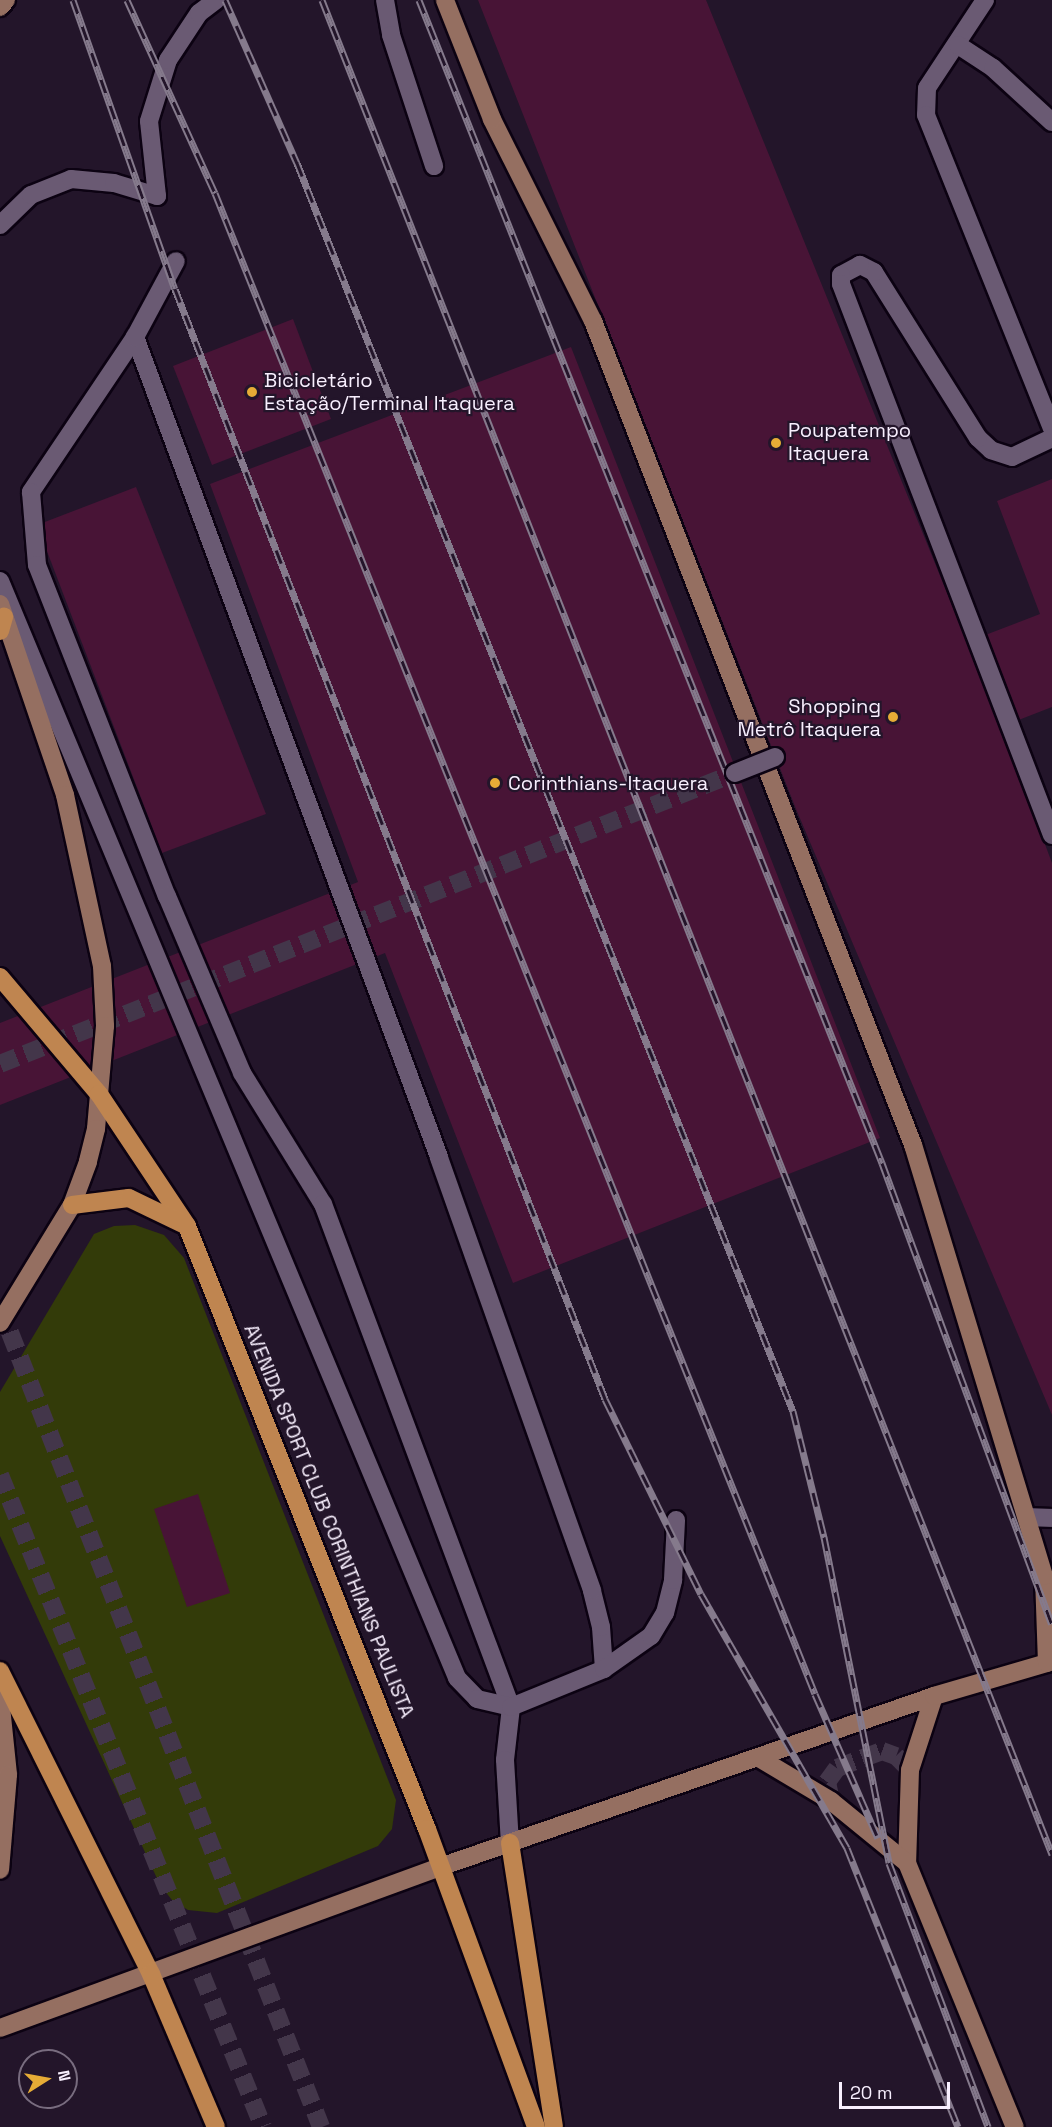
<!DOCTYPE html>
<meta charset="utf-8">
<style>
body{margin:0}
#map{position:relative;width:1052px;height:2127px;overflow:hidden;background:#23152a;font-family:"Space Grotesk",sans-serif}
div>[style]{position:absolute}
.green>*{inset:0;background:#333b09}
.building>*{inset:0;background:#481436}
.street-tunnel>*{height:18px;margin-top:-9px;transform-origin:0;background:repeating-linear-gradient(90deg,#43364a 0 18px,transparent 0 27px)}
.secondary-tunnel>*{height:18px;margin-top:-9px;transform-origin:0;background:repeating-linear-gradient(90deg,#43364a 0 18px,transparent 0 27px)}
.highway-tunnel>*{height:18px;margin-top:-9px;transform-origin:0;background:repeating-linear-gradient(90deg,#43364a 0 18px,transparent 0 27px)}
.roads{filter:drop-shadow(2px 0 #0c0212) drop-shadow(-2px 0 #0c0212) drop-shadow(0 2px #0c0212) drop-shadow(0 -2px #0c0212)}
.lane>*{height:18px;margin:-9px;padding:0 9px;transform-origin:9px;border-radius:9px;background:#6a5a73}
.secondary>*{height:18px;margin:-9px;padding:0 9px;transform-origin:9px;border-radius:9px;background:#956f61}
.primary>*{height:18px;margin:-9px;padding:0 9px;transform-origin:9px;border-radius:9px;background:#bf8550}
.rail>*{height:7px;margin-top:-3.5px;transform-origin:0;background:repeating-linear-gradient(90deg,#23152a 0 14px,#857a8c 0 28px);box-sizing:border-box;border-block:2px solid #857a8c}
.bridges{filter:drop-shadow(2px 0 #0c0212) drop-shadow(-2px 0 #0c0212) drop-shadow(0 2px #0c0212) drop-shadow(0 -2px #0c0212)}
.street-bridge>*{height:18px;margin:-9px;padding:0 9px;transform-origin:9px;border-radius:9px;background:#6a5a73}
.dots>*{width:16px;height:16px;translate:-50% -50%;box-sizing:border-box;border:3px solid #23152a;border-radius:50%}
span{translate:-50% -50%;white-space:nowrap;text-align:center;line-height:1.15;-webkit-text-stroke:4.5px #23152a;paint-order:stroke}
.poi-label{font-size:20px;color:#f8effe}
.left{translate:0 -50%;text-align:left}
.right{translate:-100% -50%;text-align:right}
.street-label{font-size:20px;color:#f8effe}
.north{position:absolute;left:18px;top:2049px;width:60px;height:60px;box-sizing:border-box;background:#23152a;border:2px solid #786c7f;border-radius:50%;rotate:79deg;font-size:16px;font-weight:700;line-height:24px;text-align:center;color:#f8effe}
.north::after{content:'';display:block;margin:auto;width:21px;height:27px;background:#e6ac36;clip-path:polygon(50% 0,100% 100%,50% 72%,0 100%)}
.scale{position:absolute;left:839px;top:2082px;width:111px;height:27px;box-sizing:border-box;border:3px solid #f8effe;border-top:0;padding-left:8px;font-size:18px;line-height:21px;white-space:nowrap;color:#f8effe;-webkit-text-stroke:4px #23152a;paint-order:stroke}
</style>
<div id="map">
<div class="green">
<i style="clip-path:polygon(135px 1225px,164px 1235px,184px 1258px,396px 1800px,392px 1829px,378px 1846px,217px 1913px,188px 1910px,172px 1900px,160px 1885px,0 1536px,0 1392px,94px 1234px,114px 1226px)"></i>
</div>
<div class="building">
<i style="clip-path:polygon(478px 0,706px 0,967px 642px,1040px 614px,997px 501px,1052px 479px,1052px 707px,1001px 727px,1052px 863px,1052px 1415px,796px 809px)"></i>
<i style="clip-path:polygon(293px 319px,331px 419px,212px 465px,173px 366px)"></i>
<i style="clip-path:polygon(571px 347px,880px 1138px,513px 1283px,385px 953px,0 1105px,0 1023px,358px 882px,210px 484px)"></i>
<i style="clip-path:polygon(136px 487px,266px 814px,162px 853px,37px 525px)"></i>
<i style="clip-path:polygon(198px 1494px,230px 1593px,187px 1607px,154px 1509px)"></i>
</div>
<div class="street-tunnel">
<i style="left:0;top:1064px;width:791px;rotate:-21.6deg"></i>
</div>
<div class="secondary-tunnel">
<i style="left:831px;top:1801px;width:19px;rotate:-102deg"></i>
<i style="left:827px;top:1782px;width:17px;rotate:-54deg"></i>
<i style="left:837px;top:1768px;width:48px;rotate:-20.7deg"></i>
<i style="left:882px;top:1751px;width:15px;rotate:20deg"></i>
<i style="left:896px;top:1756px;width:20px;rotate:45deg"></i>
</div>
<div class="highway-tunnel">
<i style="left:0;top:1307px;width:881px;rotate:68.62deg"></i>
<i style="left:0;top:1475px;width:703px;rotate:68.03deg"></i>
</div>
<div class="roads">
<div class="lane">
<i style="left:385px;top:0;width:36px;rotate:80deg"></i>
<i style="left:391px;top:35px;width:138px;rotate:71.8deg"></i>
<i style="left:985px;top:0;width:105px;rotate:123.4deg"></i>
<i style="left:927px;top:88px;width:27px;rotate:92deg"></i>
<i style="left:926px;top:115px;width:337px;rotate:68.1deg"></i>
<i style="left:958px;top:45px;width:42px;rotate:33.3deg"></i>
<i style="left:993px;top:68px;width:80px;rotate:42.5deg"></i>
<i style="left:0;top:225px;width:43px;rotate:-44.1deg"></i>
<i style="left:31px;top:195px;width:43px;rotate:-21.8deg"></i>
<i style="left:71px;top:179px;width:43px;rotate:5.3deg"></i>
<i style="left:114px;top:183px;width:45px;rotate:16.8deg"></i>
<i style="left:157px;top:196px;width:75px;rotate:-96.1deg"></i>
<i style="left:149px;top:121px;width:64px;rotate:-72.7deg"></i>
<i style="left:168px;top:60px;width:56px;rotate:-56.6deg"></i>
<i style="left:199px;top:13px;width:21px;rotate:-37deg"></i>
<i style="left:135px;top:337px;width:187px;rotate:123.9deg"></i>
<i style="left:31px;top:492px;width:73px;rotate:85.3deg"></i>
<i style="left:37px;top:565px;width:356px;rotate:68.6deg"></i>
<i style="left:167px;top:896px;width:192px;rotate:67deg"></i>
<i style="left:242px;top:1073px;width:154px;rotate:58.3deg"></i>
<i style="left:323px;top:1204px;width:537px;rotate:69.51deg"></i>
<i style="left:511px;top:1707px;width:53px;rotate:96.5deg"></i>
<i style="left:505px;top:1760px;width:83px;rotate:86.6deg"></i>
<i style="left:1052px;top:438px;width:44px;rotate:154.6deg"></i>
<i style="left:1012px;top:457px;width:22px;rotate:-162deg"></i>
<i style="left:991px;top:450px;width:18px;rotate:-137deg"></i>
<i style="left:978px;top:438px;width:196px;rotate:-122.1deg"></i>
<i style="left:874px;top:272px;width:16px;rotate:-153deg"></i>
<i style="left:860px;top:265px;width:21px;rotate:152deg"></i>
<i style="left:841px;top:275px;width:9px;rotate:90deg"></i>
<i style="left:841px;top:284px;width:590px;rotate:69.05deg"></i>
<i style="left:0;top:581px;width:1188px;rotate:67.38deg"></i>
<i style="left:457px;top:1678px;width:29px;rotate:46deg"></i>
<i style="left:477px;top:1699px;width:35px;rotate:13deg"></i>
<i style="left:511px;top:1707px;width:100px;rotate:-22.2deg"></i>
<i style="left:604px;top:1669px;width:42px;rotate:-94.1deg"></i>
<i style="left:601px;top:1627px;width:38px;rotate:-104deg"></i>
<i style="left:592px;top:1590px;width:459px;rotate:-109.5deg"></i>
<i style="left:439px;top:1157px;width:875px;rotate:-110.34deg"></i>
<i style="left:135px;top:337px;width:86px;rotate:-61.7deg"></i>
<i style="left:1027px;top:1517px;width:25px;rotate:2deg"></i>
<i style="left:604px;top:1669px;width:57px;rotate:-35.1deg"></i>
<i style="left:651px;top:1636px;width:27px;rotate:-59deg"></i>
<i style="left:665px;top:1613px;width:34px;rotate:-76deg"></i>
<i style="left:673px;top:1580px;width:60px;rotate:-87.1deg"></i>
</div>
<div class="secondary">
<i style="left:0;top:7px;width:9px;rotate:-49deg"></i>
<i style="left:0;top:604px;width:202px;rotate:71.2deg"></i>
<i style="left:65px;top:795px;width:175px;rotate:77.8deg"></i>
<i style="left:102px;top:966px;width:60px;rotate:87.1deg"></i>
<i style="left:105px;top:1026px;width:103px;rotate:95deg"></i>
<i style="left:96px;top:1129px;width:34px;rotate:104deg"></i>
<i style="left:88px;top:1162px;width:46px;rotate:110.4deg"></i>
<i style="left:72px;top:1205px;width:138px;rotate:121.4deg"></i>
<i style="left:934px;top:1696px;width:78px;rotate:108deg"></i>
<i style="left:910px;top:1770px;width:93px;rotate:91.8deg"></i>
<i style="left:907px;top:1863px;width:285px;rotate:67.8deg"></i>
<i style="left:0;top:1697px;width:78px;rotate:84.1deg"></i>
<i style="left:8px;top:1775px;width:95px;rotate:94.8deg"></i>
<i style="left:759px;top:1758px;width:84px;rotate:30.8deg"></i>
<i style="left:831px;top:1801px;width:98px;rotate:39.2deg"></i>
<i style="left:0;top:2028px;width:469px;rotate:-20.1deg"></i>
<i style="left:440px;top:1867px;width:523px;rotate:-19.09deg"></i>
<i style="left:934px;top:1696px;width:118px;rotate:-16.3deg"></i>
<i style="left:1047px;top:1663px;width:87px;rotate:-92deg"></i>
<i style="left:1044px;top:1576px;width:450px;rotate:-106.9deg"></i>
<i style="left:913px;top:1145px;width:884px;rotate:-111.22deg"></i>
<i style="left:593px;top:321px;width:226px;rotate:-116.6deg"></i>
<i style="left:492px;top:119px;width:128px;rotate:-111.6deg"></i>
</div>
<div class="primary">
<i style="left:0;top:631px;width:15px;rotate:-74deg"></i>
<i style="left:0;top:977px;width:153px;rotate:49.8deg"></i>
<i style="left:99px;top:1094px;width:159px;rotate:56.3deg"></i>
<i style="left:187px;top:1226px;width:649px;rotate:68.3deg"></i>
<i style="left:427px;top:1829px;width:317px;rotate:69.9deg"></i>
<i style="left:72px;top:1205px;width:57px;rotate:-7deg"></i>
<i style="left:129px;top:1198px;width:64px;rotate:25.8deg"></i>
<i style="left:0;top:1671px;width:339px;rotate:63.5deg"></i>
<i style="left:151px;top:1974px;width:166px;rotate:67deg"></i>
<i style="left:510px;top:1843px;width:287px;rotate:81.2deg"></i>
</div>
</div>
<div class="rail">
<i style="left:73px;top:0;width:306px;rotate:70.6deg"></i>
<i style="left:175px;top:289px;width:1190px;rotate:68.82deg"></i>
<i style="left:605px;top:1399px;width:217px;rotate:63.8deg"></i>
<i style="left:701px;top:1594px;width:293px;rotate:60.1deg"></i>
<i style="left:847px;top:1848px;width:300px;rotate:68.3deg"></i>
<i style="left:127px;top:0;width:212px;rotate:65.5deg"></i>
<i style="left:215px;top:193px;width:1616px;rotate:68.21deg"></i>
<i style="left:815px;top:1694px;width:157px;rotate:66.4deg"></i>
<i style="left:225px;top:0;width:178px;rotate:66.2deg"></i>
<i style="left:297px;top:163px;width:1343px;rotate:68.33deg"></i>
<i style="left:793px;top:1411px;width:130px;rotate:76.2deg"></i>
<i style="left:824px;top:1537px;width:332px;rotate:78.7deg"></i>
<i style="left:889px;top:1863px;width:282px;rotate:69.4deg"></i>
<i style="left:322px;top:0;width:1993px;rotate:68.51deg"></i>
<i style="left:419px;top:0;width:1252px;rotate:68.29deg"></i>
<i style="left:882px;top:1163px;width:491px;rotate:69.8deg"></i>
</div>
<div class="bridges">
<div class="street-bridge">
<i style="left:735px;top:773px;width:43px;rotate:-21.8deg"></i>
</div>
</div>
<div class="dots">
<i style="left:252px;top:392px;background:#e6ac36"></i>
<i style="left:776px;top:443px;background:#e6ac36"></i>
<i style="left:893px;top:717px;background:#e6ac36"></i>
<i style="left:495px;top:783px;background:#e6ac36"></i>
</div>
<div class="poi-label">
<span class="left" style="left:264px;top:392px">Bicicletário<br>Estação/Terminal Itaquera</span>
<span class="left" style="left:788px;top:442px">Poupatempo<br>Itaquera</span>
<span class="right" style="left:881px;top:718px">Shopping<br>Metrô Itaquera</span>
<span class="left" style="left:508px;top:783px">Corinthians-Itaquera</span>
</div>
<div class="street-label">
<span style="left:329px;top:1521px;rotate:68deg">AVENIDA SPORT CLUB CORINTHIANS PAULISTA</span>
</div>
<div class="north">N</div>
<div class="scale">20 m</div>
</div>
